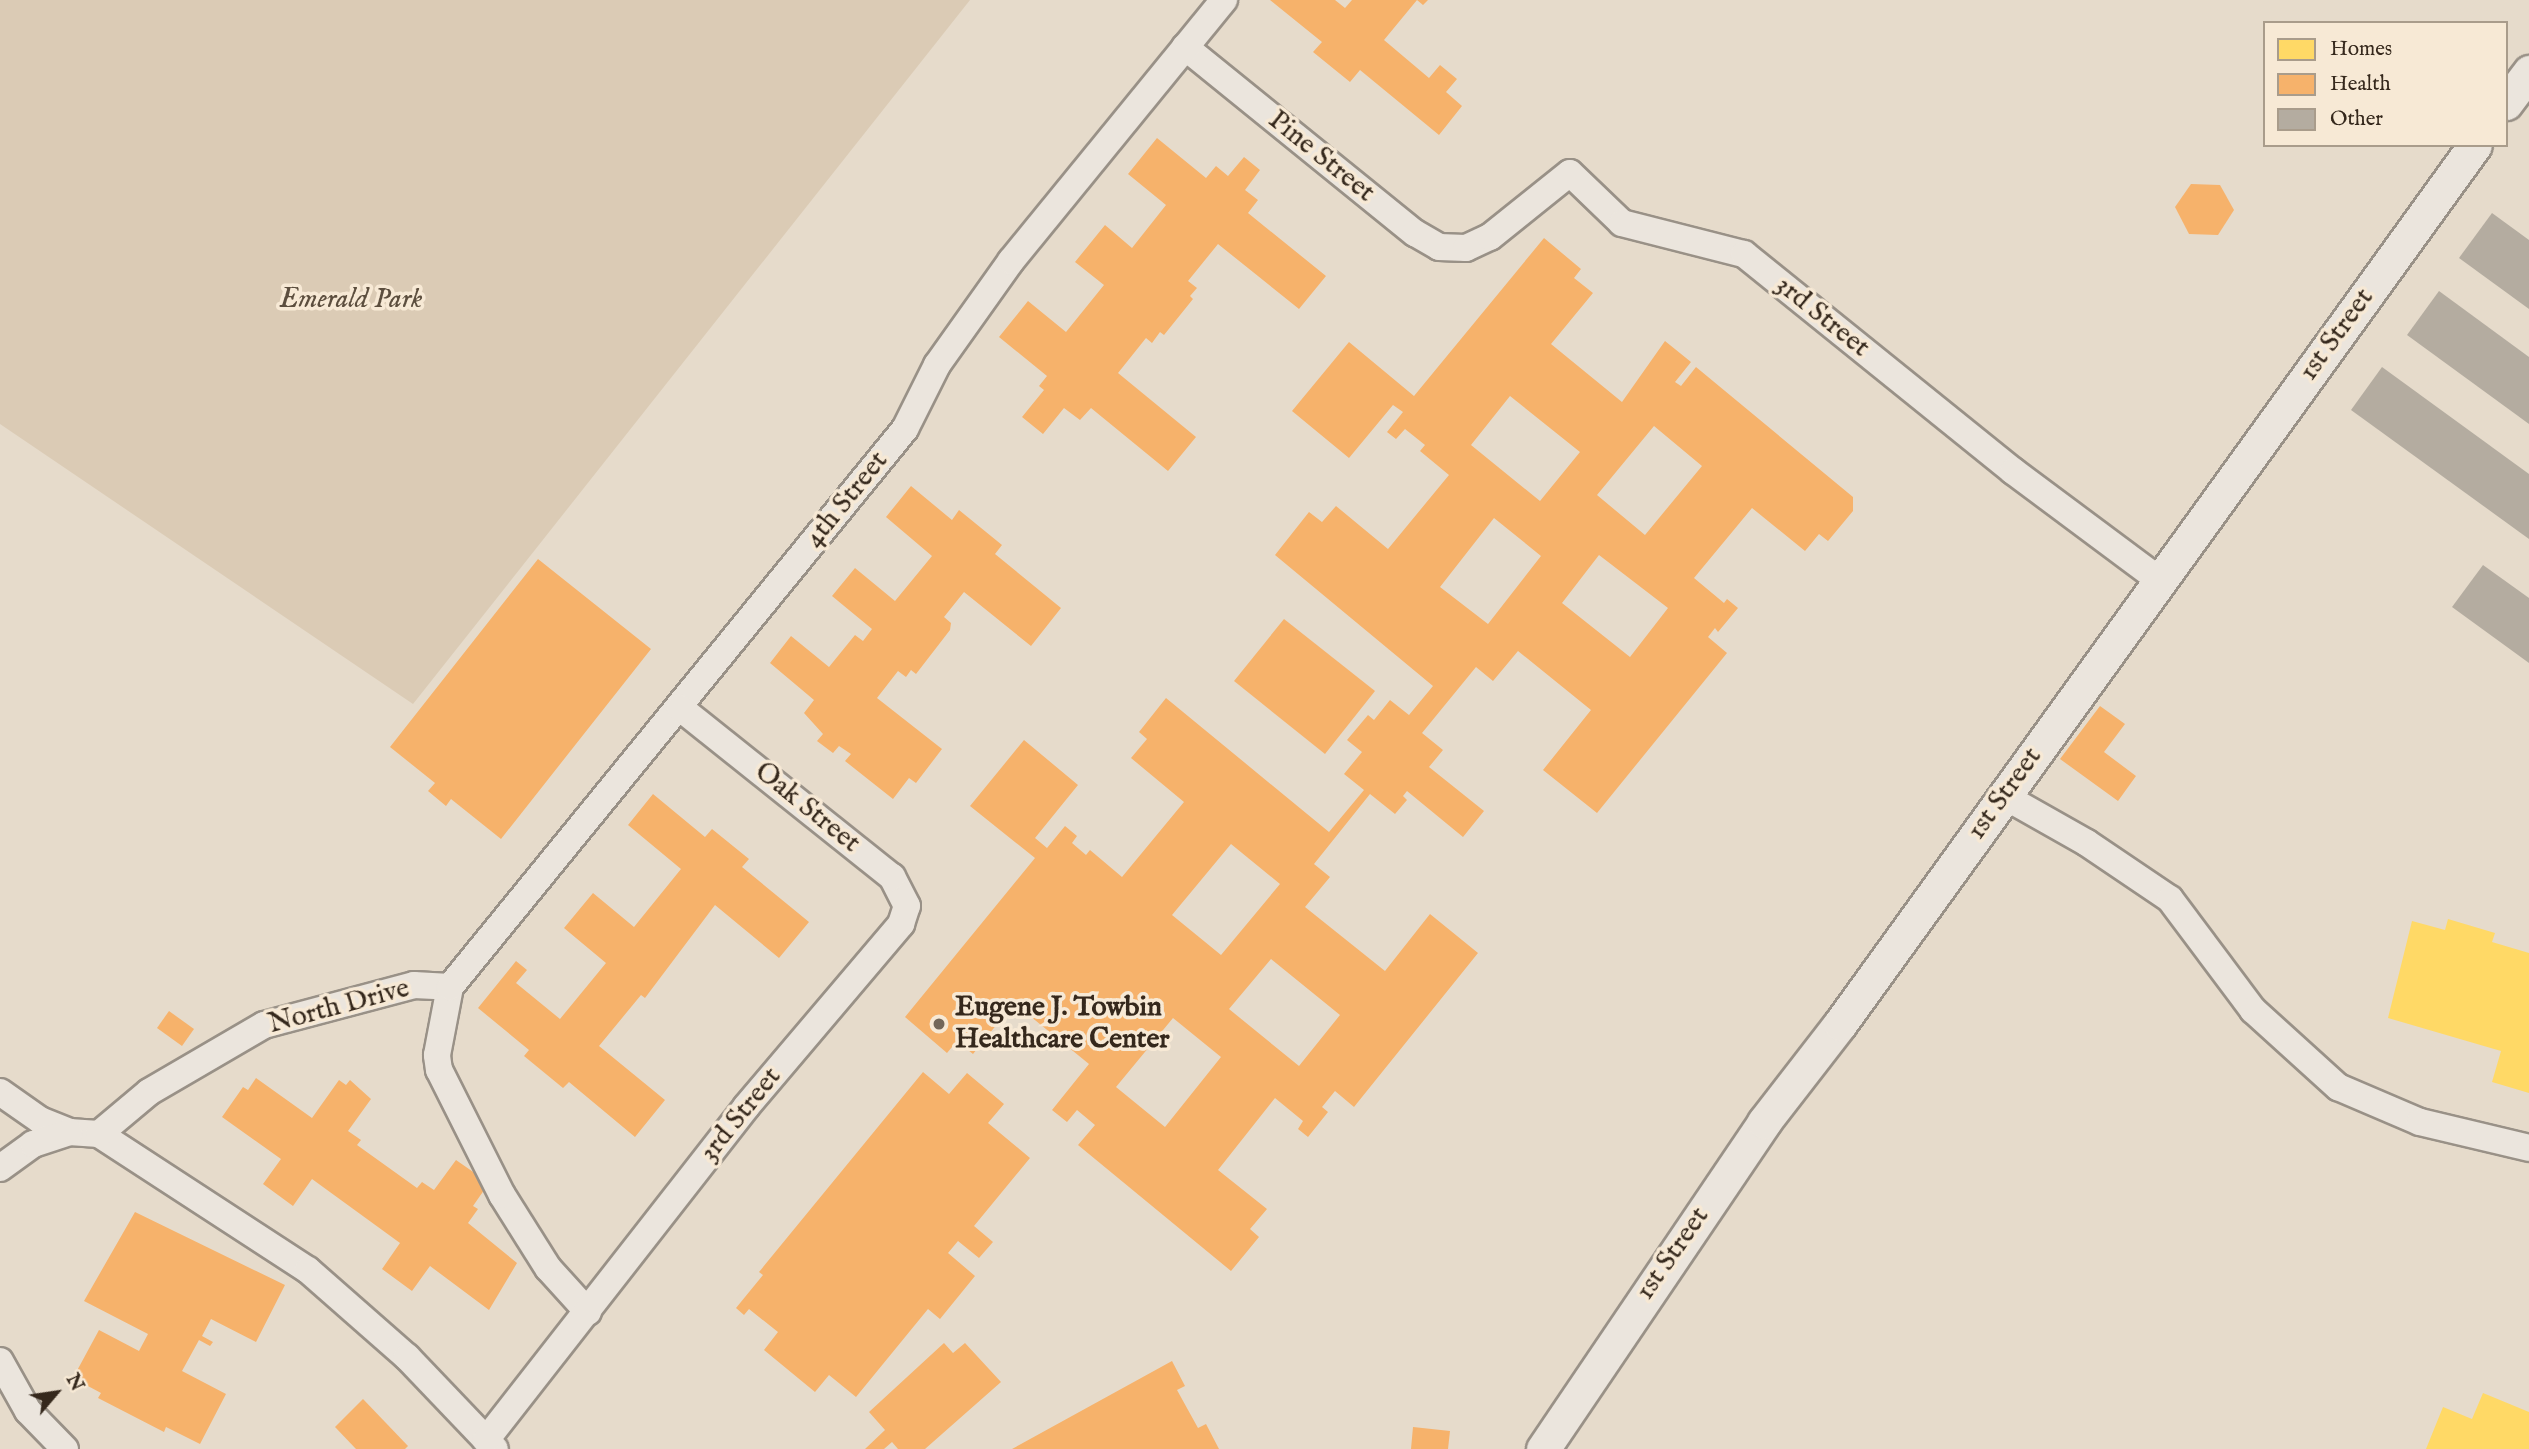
<!DOCTYPE html>
<style>
body{margin:0}
#map{position:relative;width:2529px;height:1449px;overflow:hidden;background:#e6dbcb;font-family:"IM FELL English",serif}
div>[style]{position:absolute}
.green>*{inset:0;background:#dbcbb5}
.homes>*{inset:0;background:#ffd966}
.health>*{inset:0;background:#f6b26b}
.building>*{inset:0;background:#b4aca0}
.roads{filter:drop-shadow(2px 0 #999187) drop-shadow(-2px 0 #999187) drop-shadow(0 2px #999187) drop-shadow(0 -2px #999187)}
.minor>*{height:26px;margin:-13px;padding:0 13px;transform-origin:13px;border-radius:13px;background:#ebe5dd}
.tertiary>*{height:33px;margin:-16.5px;padding:0 16.5px;transform-origin:16.5px;border-radius:16.5px;background:#ebe5dd}
.dots>*{width:19px;height:19px;translate:-50% -50%;box-sizing:border-box;border:4px solid #f7e9d5;border-radius:50%}
span{translate:-50% -50%;white-space:nowrap;text-align:center;line-height:1.15;-webkit-text-stroke:7px #f7e9d5;paint-order:stroke}
.street-label{font-size:28px;color:#35281c}
.park-label{font-size:28px;color:#5c4e3e;font-style:italic}
.poi-label{font-size:28px;color:#35281c;font-weight:700}
.left{translate:0 -50%;text-align:left}
.legend{position:absolute;left:2263px;top:21px;width:245px;height:126px;box-sizing:border-box;background:#f7e9d5;border:2px solid #a99c8b;margin:0;padding:9px 12px;list-style:none;font-size:21px;color:#35281c}
.legend li{display:flex;align-items:center;gap:14px;height:35px}
.legend b{width:35px;border:2px solid #a99c8b}
.north{position:absolute;left:21px;top:1358px;width:70px;height:70px;-webkit-text-stroke:5px #f7e9d5;paint-order:stroke;rotate:61deg;font-size:19px;font-weight:700;line-height:28px;text-align:center;color:#35281c}
.north::after{content:'';display:block;margin:auto;width:24px;height:32px;background:#35281c;clip-path:polygon(50% 0,100% 100%,50% 72%,0 100%)}
</style>
<div id="map">
<div class="green">
<i style="clip-path:polygon(0 0,970px 0,413px 704px,0 424px)"></i>
</div>
<div class="homes">
<i style="clip-path:polygon(2448px 919px,2495px 933px,2492px 942px,2529px 953px,2529px 1093px,2492px 1082px,2501px 1051px,2388px 1018px,2412px 921px,2445px 930px)"></i>
<i style="clip-path:polygon(2483px 1393px,2529px 1412px,2529px 1449px,2426px 1449px,2443px 1407px,2472px 1419px)"></i>
</div>
<div class="health">
<i style="clip-path:polygon(1270px 0,1335px 0,1345px 8px,1352px 0,1428px 0,1423px 5px,1417px 0,1384px 40px,1429px 78px,1440px 65px,1457px 79px,1446px 92px,1462px 106px,1439px 135px,1360px 70px,1350px 82px,1313px 52px,1322px 42px)"></i>
<i style="clip-path:polygon(1157px 138px,1206px 178px,1216px 166px,1228px 176px,1244px 157px,1260px 170px,1245px 190px,1258px 200px,1248px 213px,1326px 276px,1299px 309px,1218px 244px,1188px 281px,1197px 288px,1190px 296px,1193px 299px,1164px 335px,1160px 332px,1152px 343px,1146px 338px,1118px 373px,1196px 437px,1168px 471px,1091px 408px,1080px 420px,1064px 408px,1043px 434px,1022px 417px,1044px 390px,1039px 386px,1047px 376px,999px 337px,1028px 301px,1066px 332px,1104px 285px,1075px 262px,1105px 225px,1132px 248px,1166px 205px,1128px 174px)"></i>
<i style="clip-path:polygon(2191px 184px,2220px 185px,2234px 210px,2218px 235px,2189px 234px,2175px 207px)"></i>
<i style="clip-path:polygon(evenodd,1544px 238px,1581px 269px,1574px 278px,1593px 293px,1551px 344px,1622px 402px,1665px 341px,1691px 362px,1675px 382px,1681px 386px,1696px 367px,1853px 497px,1853px 511px,1828px 541px,1819px 534px,1805px 551px,1752px 508px,1694px 578px,1724px 603px,1727px 599px,1738px 608px,1718px 632px,1715px 628px,1708px 637px,1727px 653px,1597px 813px,1543px 770px,1591px 710px,1518px 651px,1493px 681px,1476px 667px,1422px 733px,1443px 750px,1429px 767px,1484px 811px,1463px 837px,1407px 791px,1403px 796px,1407px 800px,1395px 814px,1370px 794px,1314px 864px,1330px 877px,1305px 907px,1385px 971px,1430px 914px,1478px 953px,1354px 1107px,1335px 1091px,1322px 1107px,1328px 1112px,1308px 1137px,1298px 1129px,1303px 1121px,1275px 1098px,1218px 1170px,1267px 1209px,1250px 1229px,1259px 1237px,1231px 1271px,1078px 1145px,1095px 1125px,1077px 1110px,1067px 1122px,1052px 1110px,1089px 1064px,1014px 1003px,973px 1054px,957px 1041px,947px 1053px,905px 1017px,1035px 858px,970px 806px,1024px 740px,1078px 785px,1035px 838px,1047px 848px,1065px 826px,1077px 836px,1072px 843px,1086px 855px,1090px 850px,1122px 877px,1184px 802px,1131px 758px,1147px 739px,1139px 732px,1166px 698px,1329px 832px,1364px 790px,1344px 774px,1362px 752px,1347px 740px,1368px 715px,1374px 720px,1390px 700px,1409px 715px,1433px 686px,1275px 555px,1309px 512px,1322px 522px,1336px 506px,1388px 549px,1449px 475px,1420px 451px,1425px 445px,1405px 429px,1396px 439px,1387px 432px,1403px 412px,1393px 405px,1349px 458px,1292px 411px,1349px 342px,1414px 396px,1544px 238px,1510px 396px,1580px 452px,1540px 501px,1471px 445px,1510px 396px,1544px 238px,1654px 426px,1702px 466px,1645px 535px,1597px 495px,1654px 426px,1544px 238px,1494px 518px,1541px 556px,1488px 624px,1440px 587px,1494px 518px,1544px 238px,1599px 555px,1668px 608px,1630px 657px,1562px 603px,1599px 555px,1544px 238px,1231px 844px,1280px 884px,1221px 955px,1172px 915px,1231px 844px,1544px 238px,1271px 959px,1340px 1015px,1299px 1066px,1229px 1009px,1271px 959px,1544px 238px,1173px 1018px,1221px 1057px,1165px 1127px,1116px 1087px,1173px 1018px)"></i>
<i style="clip-path:polygon(911px 486px,952px 520px,959px 510px,1002px 545px,995px 554px,1061px 608px,1031px 646px,964px 592px,944px 617px,951px 623px,950px 630px,916px 674px,911px 670px,906px 677px,898px 671px,877px 698px,942px 749px,916px 783px,909px 778px,893px 799px,845px 761px,851px 754px,839px 746px,833px 753px,817px 741px,823px 734px,804px 713px,814px 700px,770px 663px,791px 636px,829px 667px,855px 635px,863px 641px,872px 629px,832px 596px,855px 568px,895px 601px,932px 556px,886px 517px)"></i>
<i style="clip-path:polygon(538px 559px,651px 649px,501px 839px,451px 799px,446px 806px,428px 791px,435px 783px,390px 747px)"></i>
<i style="clip-path:polygon(1284px 619px,1375px 691px,1325px 754px,1234px 681px)"></i>
<i style="clip-path:polygon(2100px 706px,2125px 724px,2104px 752px,2136px 776px,2118px 801px,2060px 759px)"></i>
<i style="clip-path:polygon(653px 794px,705px 837px,712px 829px,749px 859px,742px 867px,809px 922px,779px 958px,715px 905px,645px 998px,641px 995px,599px 1046px,665px 1100px,635px 1137px,569px 1082px,563px 1088px,524px 1056px,529px 1050px,478px 1008px,516px 961px,527px 970px,516px 983px,560px 1019px,606px 963px,564px 928px,593px 893px,634px 927px,681px 869px,628px 825px)"></i>
<i style="clip-path:polygon(169px 1011px,194px 1029px,182px 1046px,157px 1028px)"></i>
<i style="clip-path:polygon(923px 1072px,949px 1094px,967px 1073px,1004px 1104px,988px 1123px,1030px 1158px,974px 1226px,993px 1242px,979px 1258px,958px 1241px,948px 1253px,975px 1276px,940px 1319px,928px 1309px,856px 1397px,829px 1375px,815px 1392px,764px 1350px,778px 1332px,749px 1309px,744px 1315px,736px 1308px,763px 1275px,759px 1272px)"></i>
<i style="clip-path:polygon(256px 1078px,312px 1118px,339px 1080px,346px 1085px,350px 1080px,371px 1099px,348px 1131px,361px 1140px,357px 1145px,417px 1188px,422px 1182px,434px 1190px,456px 1160px,489px 1183px,473px 1206px,478px 1209px,468px 1223px,517px 1263px,489px 1310px,430px 1266px,412px 1291px,382px 1269px,400px 1243px,312px 1179px,293px 1206px,263px 1184px,281px 1159px,222px 1117px,243px 1087px,248px 1090px)"></i>
<i style="clip-path:polygon(135px 1212px,285px 1285px,256px 1342px,211px 1319px,202px 1336px,213px 1342px,210px 1346px,199px 1340px,182px 1371px,226px 1394px,200px 1444px,166px 1427px,164px 1432px,98px 1398px,101px 1393px,73px 1378px,99px 1330px,139px 1351px,148px 1334px,84px 1301px)"></i>
<i style="clip-path:polygon(944px 1343px,953px 1353px,965px 1343px,1001px 1382px,925px 1449px,898px 1449px,892px 1442px,884px 1449px,865px 1449px,885px 1430px,869px 1412px)"></i>
<i style="clip-path:polygon(1172px 1361px,1185px 1386px,1177px 1390px,1198px 1428px,1206px 1424px,1219px 1449px,1012px 1449px)"></i>
<i style="clip-path:polygon(363px 1399px,408px 1446px,405px 1449px,356px 1449px,335px 1427px)"></i>
<i style="clip-path:polygon(1413px 1427px,1450px 1431px,1448px 1449px,1411px 1449px)"></i>
</div>
<div class="building">
<i style="clip-path:polygon(2492px 213px,2529px 240px,2529px 309px,2459px 258px)"></i>
<i style="clip-path:polygon(2439px 291px,2529px 357px,2529px 424px,2407px 335px)"></i>
<i style="clip-path:polygon(2382px 367px,2529px 474px,2529px 539px,2351px 410px)"></i>
<i style="clip-path:polygon(2483px 565px,2529px 598px,2529px 663px,2452px 607px)"></i>
</div>
<div class="roads">
<div class="minor">
<i style="left:1185px;top:47px;width:296px;rotate:39deg"></i>
<i style="left:1415px;top:233px;width:28px;rotate:30deg"></i>
<i style="left:1439px;top:247px;width:27px;rotate:2deg"></i>
<i style="left:1466px;top:248px;width:26px;rotate:-25deg"></i>
<i style="left:1490px;top:237px;width:102px;rotate:-38.7deg"></i>
<i style="left:1570px;top:173px;width:72px;rotate:43.9deg"></i>
<i style="left:1622px;top:223px;width:126px;rotate:14.3deg"></i>
<i style="left:1744px;top:254px;width:346px;rotate:38.9deg"></i>
<i style="left:2013px;top:471px;width:182px;rotate:36.7deg"></i>
<i style="left:2004px;top:796px;width:95px;rotate:29.5deg"></i>
<i style="left:2087px;top:843px;width:100px;rotate:34deg"></i>
<i style="left:2170px;top:899px;width:139px;rotate:53.2deg"></i>
<i style="left:2253px;top:1010px;width:115px;rotate:42.2deg"></i>
<i style="left:2338px;top:1087px;width:89px;rotate:23.1deg"></i>
<i style="left:2420px;top:1122px;width:112px;rotate:13.4deg"></i>
<i style="left:0;top:1092px;width:49px;rotate:35deg"></i>
<i style="left:40px;top:1120px;width:31px;rotate:22deg"></i>
<i style="left:69px;top:1132px;width:30px;rotate:4deg"></i>
<i style="left:99px;top:1134px;width:249px;rotate:33.1deg"></i>
<i style="left:308px;top:1270px;width:132px;rotate:41.3deg"></i>
<i style="left:407px;top:1357px;width:127px;rotate:46.3deg"></i>
<i style="left:99px;top:1134px;width:65px;rotate:-40deg"></i>
<i style="left:149px;top:1092px;width:133px;rotate:-30.2deg"></i>
<i style="left:264px;top:1025px;width:155px;rotate:-14.9deg"></i>
<i style="left:414px;top:985px;width:36px;rotate:3deg"></i>
<i style="left:0;top:1168px;width:41px;rotate:-36deg"></i>
<i style="left:33px;top:1144px;width:38px;rotate:-18deg"></i>
<i style="left:588px;top:1312px;width:59px;rotate:-132.3deg"></i>
<i style="left:548px;top:1268px;width:86px;rotate:-122.2deg"></i>
<i style="left:502px;top:1195px;width:140px;rotate:-116.7deg"></i>
<i style="left:439px;top:1070px;width:15px;rotate:-98deg"></i>
<i style="left:437px;top:1055px;width:69px;rotate:-79.2deg"></i>
<i style="left:450px;top:987px;width:720px;rotate:-50.81deg"></i>
<i style="left:905px;top:429px;width:72px;rotate:-63.4deg"></i>
<i style="left:937px;top:365px;width:128px;rotate:-54.6deg"></i>
<i style="left:1011px;top:261px;width:337px;rotate:-50.8deg"></i>
<i style="left:0;top:1361px;width:57px;rotate:60.8deg"></i>
<i style="left:28px;top:1411px;width:53px;rotate:45.8deg"></i>
<i style="left:486px;top:1440px;width:422px;rotate:-52deg"></i>
<i style="left:746px;top:1107px;width:240px;rotate:-49.7deg"></i>
<i style="left:901px;top:924px;width:19px;rotate:-72deg"></i>
<i style="left:907px;top:906px;width:33px;rotate:-117deg"></i>
<i style="left:892px;top:877px;width:271px;rotate:-141.4deg"></i>
</div>
<div class="tertiary">
<i style="left:2506px;top:103px;width:39px;rotate:-53deg"></i>
<i style="left:1543px;top:1449px;width:395px;rotate:-55.9deg"></i>
<i style="left:1764px;top:1122px;width:124px;rotate:-52.2deg"></i>
<i style="left:1840px;top:1024px;width:1084px;rotate:-54.16deg"></i>
</div>
</div>
<div class="dots">
<i style="left:939px;top:1024px;background:#736759"></i>
</div>
<div class="street-label">
<span style="left:1321px;top:157px;rotate:39deg">Pine Street</span>
<span style="left:1822px;top:317px;rotate:39deg">3rd Street</span>
<span style="left:2337px;top:335px;rotate:-54deg">1st Street</span>
<span style="left:847px;top:500px;rotate:-51deg">4th Street</span>
<span style="left:2005px;top:794px;rotate:-54deg">1st Street</span>
<span style="left:807px;top:808px;rotate:39deg">Oak Street</span>
<span style="left:339px;top:1007px;rotate:-15deg">North Drive</span>
<span style="left:741px;top:1115px;rotate:-51deg">3rd Street</span>
<span style="left:1673px;top:1254px;rotate:-55deg">1st Street</span>
</div>
<div class="park-label">
<span style="left:351px;top:300px">Emerald Park</span>
</div>
<div class="poi-label">
<span class="left" style="left:955px;top:1024px">Eugene J. Towbin<br>Healthcare Center</span>
</div>
<ul class="legend">
<li><b style="height:19px;background:#ffd966"></b>Homes</li>
<li><b style="height:19px;background:#f6b26b"></b>Health</li>
<li><b style="height:19px;background:#b4aca0"></b>Other</li>
</ul>
<div class="north">N</div>
</div>
